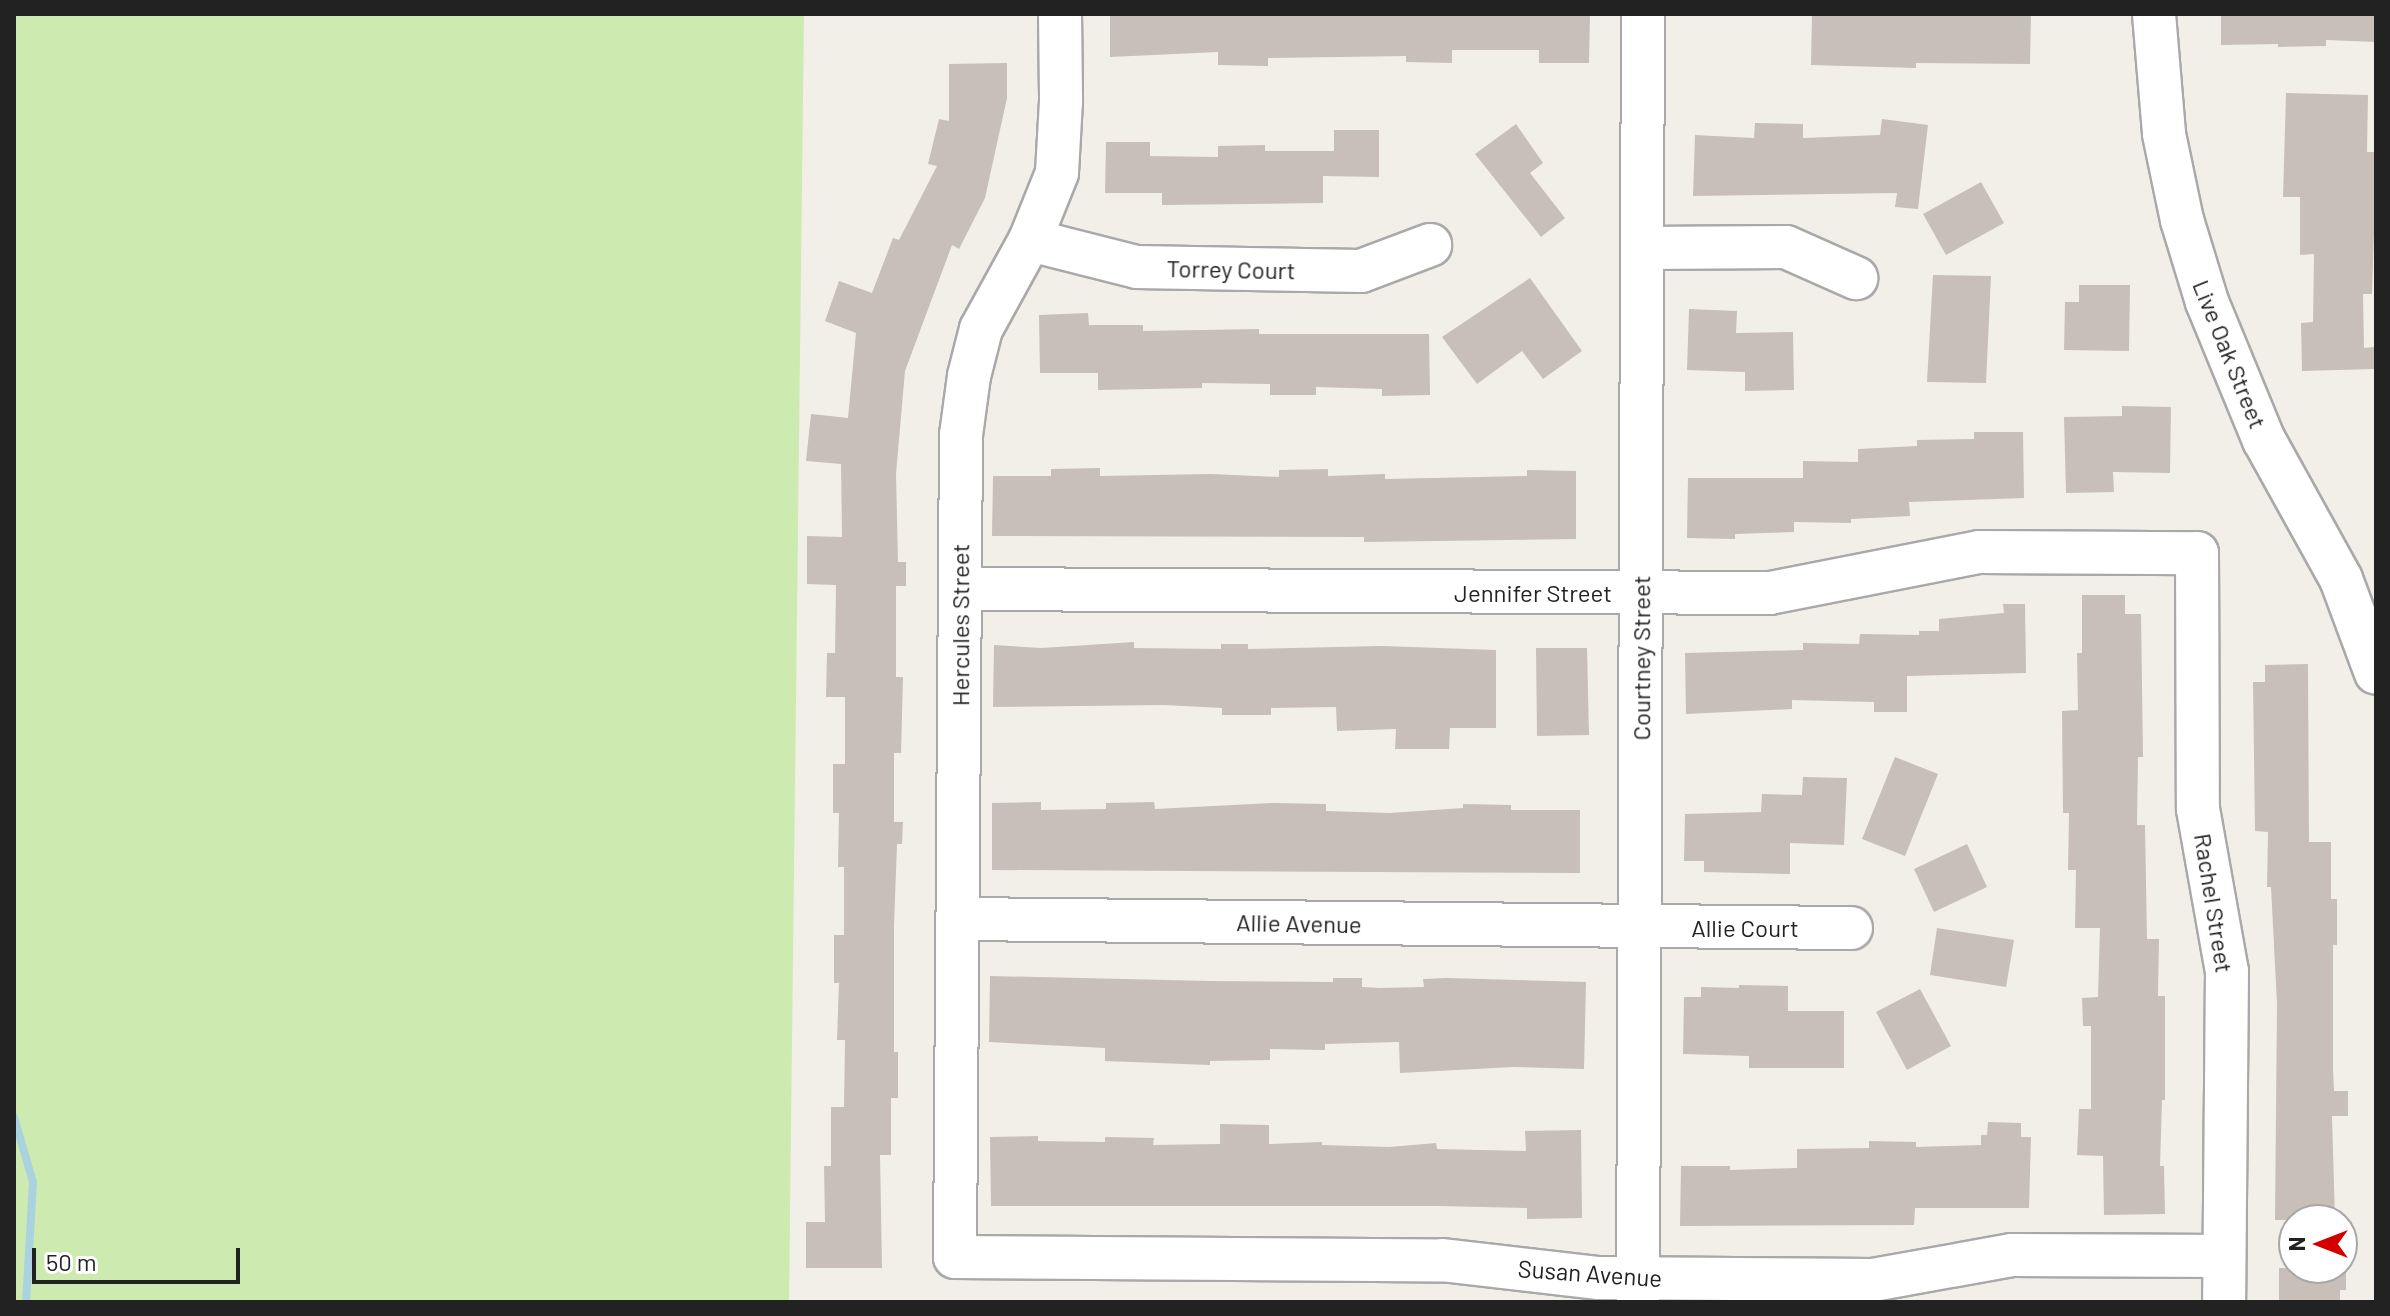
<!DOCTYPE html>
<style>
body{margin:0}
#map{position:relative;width:2390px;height:1316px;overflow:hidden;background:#f2efe9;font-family:Barlow,sans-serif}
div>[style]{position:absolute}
.grass>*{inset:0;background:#cdebb0}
.stream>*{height:8px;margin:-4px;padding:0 4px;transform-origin:4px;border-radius:4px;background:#aad3df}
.building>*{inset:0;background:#c7bfb8}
.roads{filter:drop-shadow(2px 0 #a9a9a9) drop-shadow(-2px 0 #a9a9a9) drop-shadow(0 2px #a9a9a9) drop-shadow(0 -2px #a9a9a9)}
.minor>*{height:42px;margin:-21px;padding:0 21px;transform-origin:21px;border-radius:21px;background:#fff}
span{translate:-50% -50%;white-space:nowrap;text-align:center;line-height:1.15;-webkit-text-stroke:7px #fff;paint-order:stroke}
.street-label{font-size:24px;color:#222}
.frame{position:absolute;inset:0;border:16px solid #222;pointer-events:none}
.north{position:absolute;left:2278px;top:1204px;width:80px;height:80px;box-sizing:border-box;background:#fff;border:2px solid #a7a7a7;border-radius:50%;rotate:270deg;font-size:22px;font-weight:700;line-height:32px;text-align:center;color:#222}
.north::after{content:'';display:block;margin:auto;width:28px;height:36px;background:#d40000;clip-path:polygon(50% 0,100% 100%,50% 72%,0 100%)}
.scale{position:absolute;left:32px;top:1248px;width:208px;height:36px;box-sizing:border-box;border:4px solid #222;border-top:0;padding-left:10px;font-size:24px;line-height:28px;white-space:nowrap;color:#222;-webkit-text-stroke:6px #fff;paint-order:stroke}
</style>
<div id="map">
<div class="grass">
<i style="clip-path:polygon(14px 14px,804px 14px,789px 1302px,14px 1302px)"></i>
</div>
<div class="stream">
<i style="left:14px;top:1117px;width:68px;rotate:73.7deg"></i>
<i style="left:33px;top:1182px;width:120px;rotate:93.3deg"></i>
</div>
<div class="building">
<i style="clip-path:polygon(1110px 14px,1590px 14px,1589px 63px,1539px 63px,1539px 50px,1452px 50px,1452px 63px,1406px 62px,1406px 56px,1268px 58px,1268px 66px,1218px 65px,1218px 52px,1110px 57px)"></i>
<i style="clip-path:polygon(1812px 14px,2031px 14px,2030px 64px,1916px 63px,1916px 68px,1811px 65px)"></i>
<i style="clip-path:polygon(2221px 14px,2376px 14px,2376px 42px,2326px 40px,2326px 46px,2278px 47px,2278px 44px,2221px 45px)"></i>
<i style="clip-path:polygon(1007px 63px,1007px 98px,985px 198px,959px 249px,952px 245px,905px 371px,896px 474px,898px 562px,906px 562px,906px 586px,896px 586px,896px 677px,903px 677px,901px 753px,894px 753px,894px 822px,903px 822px,902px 844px,897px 844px,894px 926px,894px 1052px,898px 1052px,898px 1098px,891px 1098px,891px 1155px,880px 1155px,882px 1268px,806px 1268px,806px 1222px,825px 1222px,824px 1166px,831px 1166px,831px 1107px,844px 1107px,845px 1040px,837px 1040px,839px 983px,834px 983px,834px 935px,844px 935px,844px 867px,838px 867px,839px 813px,833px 813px,833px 764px,845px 764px,845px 697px,826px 697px,827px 653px,835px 653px,836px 585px,807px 584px,807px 536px,842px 537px,841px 464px,806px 461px,811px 414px,848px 418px,856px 333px,825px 321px,839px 281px,872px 293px,893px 238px,899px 240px,937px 166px,928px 164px,939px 119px,949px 121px,949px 64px)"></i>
<i style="clip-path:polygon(2286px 93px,2368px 95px,2367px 152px,2374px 152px,2374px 232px,2372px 294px,2363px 294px,2364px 348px,2374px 347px,2374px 369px,2302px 371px,2301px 323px,2313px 322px,2314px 254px,2300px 255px,2300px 197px,2283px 197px)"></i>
<i style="clip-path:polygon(1882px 119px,1928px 125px,1918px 209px,1895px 207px,1897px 193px,1693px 196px,1695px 135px,1754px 138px,1755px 123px,1803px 124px,1803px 138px,1880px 135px)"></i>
<i style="clip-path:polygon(1516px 124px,1543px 163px,1530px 173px,1565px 218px,1541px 237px,1475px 154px)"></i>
<i style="clip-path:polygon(1334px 130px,1379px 130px,1379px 177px,1323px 176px,1323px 203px,1162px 205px,1162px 193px,1105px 193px,1106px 142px,1150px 142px,1150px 156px,1218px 157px,1218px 146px,1265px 145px,1265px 151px,1334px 151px)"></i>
<i style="clip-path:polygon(1981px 182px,2004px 223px,1946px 255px,1923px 214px)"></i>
<i style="clip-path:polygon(1933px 275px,1991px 276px,1986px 383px,1927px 382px)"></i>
<i style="clip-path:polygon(1530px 278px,1582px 351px,1543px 379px,1522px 351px,1477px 384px,1442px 337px)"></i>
<i style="clip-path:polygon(2079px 285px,2130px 285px,2129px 351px,2064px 350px,2065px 302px,2079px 302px)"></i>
<i style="clip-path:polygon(1689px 309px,1737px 311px,1736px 333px,1793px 332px,1794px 390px,1745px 391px,1745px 372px,1687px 370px)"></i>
<i style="clip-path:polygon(1088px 313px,1089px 325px,1143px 325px,1143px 331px,1259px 329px,1259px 334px,1429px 334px,1430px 395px,1382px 396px,1382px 389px,1316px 387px,1316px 395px,1270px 395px,1270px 384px,1202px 383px,1202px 388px,1098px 390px,1098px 373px,1040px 373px,1039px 315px)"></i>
<i style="clip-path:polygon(2122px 406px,2171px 407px,2170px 473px,2113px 472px,2114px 492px,2066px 493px,2064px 417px,2122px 416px)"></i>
<i style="clip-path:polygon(1974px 432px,2023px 432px,2024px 498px,1909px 502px,1910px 516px,1851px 519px,1851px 523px,1794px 522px,1794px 532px,1735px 534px,1735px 539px,1687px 538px,1688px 478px,1803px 478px,1803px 461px,1858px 462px,1858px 449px,1917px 446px,1917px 440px,1974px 439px)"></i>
<i style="clip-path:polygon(1100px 468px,1100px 476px,1211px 474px,1279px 477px,1279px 470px,1328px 469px,1328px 476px,1385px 474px,1385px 479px,1527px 476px,1527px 470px,1576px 471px,1576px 539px,1364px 542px,1364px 537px,992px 536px,993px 476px,1051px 476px,1051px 469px)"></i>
<i style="clip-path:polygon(2082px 595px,2125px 595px,2125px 614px,2141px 614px,2143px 757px,2138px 757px,2137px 825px,2145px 825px,2147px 939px,2159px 939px,2158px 996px,2165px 996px,2165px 1100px,2162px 1100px,2160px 1166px,2164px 1166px,2165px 1214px,2104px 1215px,2103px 1156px,2077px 1155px,2079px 1109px,2091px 1109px,2091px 1026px,2083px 1026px,2082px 998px,2098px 997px,2100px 928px,2075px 928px,2076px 870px,2068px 870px,2069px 813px,2063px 813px,2062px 711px,2078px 710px,2077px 653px,2082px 653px)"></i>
<i style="clip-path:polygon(2003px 604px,2025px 604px,2026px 673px,1907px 676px,1907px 712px,1874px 712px,1874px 702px,1792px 700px,1792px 709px,1686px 714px,1685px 653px,1803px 650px,1803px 643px,1859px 644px,1860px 634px,1919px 635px,1919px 631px,1939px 631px,1939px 619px,2004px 613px)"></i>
<i style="clip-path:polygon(1134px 642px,1134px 648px,1221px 649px,1221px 644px,1248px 644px,1248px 649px,1382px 646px,1496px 650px,1496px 728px,1450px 728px,1449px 749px,1395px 749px,1396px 729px,1337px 731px,1336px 707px,1271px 708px,1271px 715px,1222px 715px,1222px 708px,1164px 705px,993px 707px,994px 645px,1042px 648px)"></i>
<i style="clip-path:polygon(1536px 648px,1587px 648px,1589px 735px,1537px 736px)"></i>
<i style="clip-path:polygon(2308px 664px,2309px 842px,2331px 842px,2331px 899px,2337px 899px,2337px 945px,2333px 945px,2333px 1069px,2334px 1091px,2348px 1091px,2348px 1116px,2332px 1116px,2335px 1220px,2275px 1220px,2277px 1004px,2271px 887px,2267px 887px,2268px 832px,2255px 831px,2253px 682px,2265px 682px,2265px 665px)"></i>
<i style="clip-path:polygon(1895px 757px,1938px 774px,1905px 856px,1862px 839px)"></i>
<i style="clip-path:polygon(1803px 777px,1847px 778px,1844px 845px,1790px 843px,1790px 874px,1704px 872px,1704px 861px,1684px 861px,1685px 814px,1761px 812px,1762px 794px,1802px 795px)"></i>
<i style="clip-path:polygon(1041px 802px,1041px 810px,1106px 809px,1106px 803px,1154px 802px,1155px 809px,1273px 803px,1326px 804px,1326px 811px,1390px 813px,1463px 808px,1463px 804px,1511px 805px,1511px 810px,1580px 810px,1580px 873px,992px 870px,992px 803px)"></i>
<i style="clip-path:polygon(1967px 844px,1987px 887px,1934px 912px,1914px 869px)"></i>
<i style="clip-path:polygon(1937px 928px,2014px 940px,2006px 987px,1930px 975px)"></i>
<i style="clip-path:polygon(990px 976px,1211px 981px,1333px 982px,1333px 978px,1362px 978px,1362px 987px,1380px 988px,1424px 987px,1423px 979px,1447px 978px,1586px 982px,1584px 1069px,1513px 1067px,1400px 1073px,1399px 1042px,1325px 1044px,1325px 1050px,1270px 1049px,1270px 1060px,1210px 1061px,1210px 1065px,1105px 1061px,1105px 1048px,989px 1042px)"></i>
<i style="clip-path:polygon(1739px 985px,1788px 986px,1788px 1011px,1844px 1011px,1844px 1068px,1749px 1068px,1749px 1056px,1683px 1054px,1684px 997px,1701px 997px,1701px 987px,1739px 988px)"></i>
<i style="clip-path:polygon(1920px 989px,1951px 1046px,1907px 1070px,1876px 1012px)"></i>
<i style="clip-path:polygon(1988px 1122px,2021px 1123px,2021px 1137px,2031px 1137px,2029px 1208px,1915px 1208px,1914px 1225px,1680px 1226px,1681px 1166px,1730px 1166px,1730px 1170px,1797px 1168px,1797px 1149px,1869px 1148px,1869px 1141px,1916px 1142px,1916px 1147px,1981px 1145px,1981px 1135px,1987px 1135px)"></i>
<i style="clip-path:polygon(1220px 1124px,1269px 1125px,1269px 1144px,1322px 1142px,1322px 1145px,1389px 1147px,1436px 1143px,1437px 1149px,1526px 1151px,1525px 1131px,1581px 1130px,1582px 1218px,1527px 1219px,1527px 1208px,1438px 1206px,991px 1206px,990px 1137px,1038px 1136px,1038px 1141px,1105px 1142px,1105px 1137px,1154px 1138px,1153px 1145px,1220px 1144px)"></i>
<i style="clip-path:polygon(2279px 1268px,2346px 1268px,2346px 1290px,2340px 1290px,2340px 1302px,2279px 1302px)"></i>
</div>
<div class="roads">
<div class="minor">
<i style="left:1060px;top:14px;width:87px;rotate:89.3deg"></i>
<i style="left:1061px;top:101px;width:72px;rotate:93.2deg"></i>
<i style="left:1057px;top:173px;width:72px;rotate:111.9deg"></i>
<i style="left:1030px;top:240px;width:102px;rotate:118.8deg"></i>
<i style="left:981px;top:329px;width:49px;rotate:104.3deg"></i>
<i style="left:969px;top:376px;width:60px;rotate:97.7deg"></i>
<i style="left:961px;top:435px;width:822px;rotate:90.42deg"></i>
<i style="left:955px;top:1257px;width:488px;rotate:0.4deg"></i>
<i style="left:1443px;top:1260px;width:157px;rotate:6.6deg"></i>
<i style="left:1599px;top:1278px;width:274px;rotate:0.4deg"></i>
<i style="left:1873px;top:1280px;width:141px;rotate:-10.2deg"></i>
<i style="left:2012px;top:1255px;width:212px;rotate:0.3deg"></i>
<i style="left:2154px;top:14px;width:120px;rotate:85.2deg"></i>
<i style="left:2164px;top:134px;width:88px;rotate:78.2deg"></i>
<i style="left:2182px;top:220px;width:86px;rotate:73deg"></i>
<i style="left:2207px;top:302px;width:149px;rotate:67.6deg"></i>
<i style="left:2264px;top:440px;width:159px;rotate:61deg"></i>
<i style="left:2341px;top:579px;width:100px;rotate:69.6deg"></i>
<i style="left:1030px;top:240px;width:110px;rotate:14.2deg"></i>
<i style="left:1137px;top:267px;width:224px;rotate:1deg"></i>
<i style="left:1361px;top:271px;width:74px;rotate:-20.6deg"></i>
<i style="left:1643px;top:248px;width:143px;rotate:-0.4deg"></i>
<i style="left:1786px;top:247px;width:77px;rotate:23.9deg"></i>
<i style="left:960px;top:589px;width:810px;rotate:0.28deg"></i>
<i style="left:1770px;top:593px;width:213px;rotate:-11.1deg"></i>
<i style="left:1979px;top:552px;width:218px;rotate:0.3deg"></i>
<i style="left:2197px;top:553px;width:256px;rotate:89.8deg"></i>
<i style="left:2198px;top:809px;width:165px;rotate:79.9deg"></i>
<i style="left:2227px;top:971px;width:331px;rotate:90.5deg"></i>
<i style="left:958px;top:919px;width:893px;rotate:0.58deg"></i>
<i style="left:1638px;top:1302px;width:1288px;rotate:-89.78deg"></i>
</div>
</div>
<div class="street-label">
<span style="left:1231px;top:269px;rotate:1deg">Torrey Court</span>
<span style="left:2230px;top:354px;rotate:68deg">Live Oak Street</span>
<span style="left:1533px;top:593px">Jennifer Street</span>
<span style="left:960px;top:625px;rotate:-90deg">Hercules Street</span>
<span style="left:1641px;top:658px;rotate:-90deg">Courtney Street</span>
<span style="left:2214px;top:903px;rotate:81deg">Rachel Street</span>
<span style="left:1299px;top:923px;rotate:1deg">Allie Avenue</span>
<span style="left:1745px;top:928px">Allie Court</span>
<span style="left:1590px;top:1273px;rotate:4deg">Susan Avenue</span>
</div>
<div class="frame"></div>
<div class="north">N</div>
<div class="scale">50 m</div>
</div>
